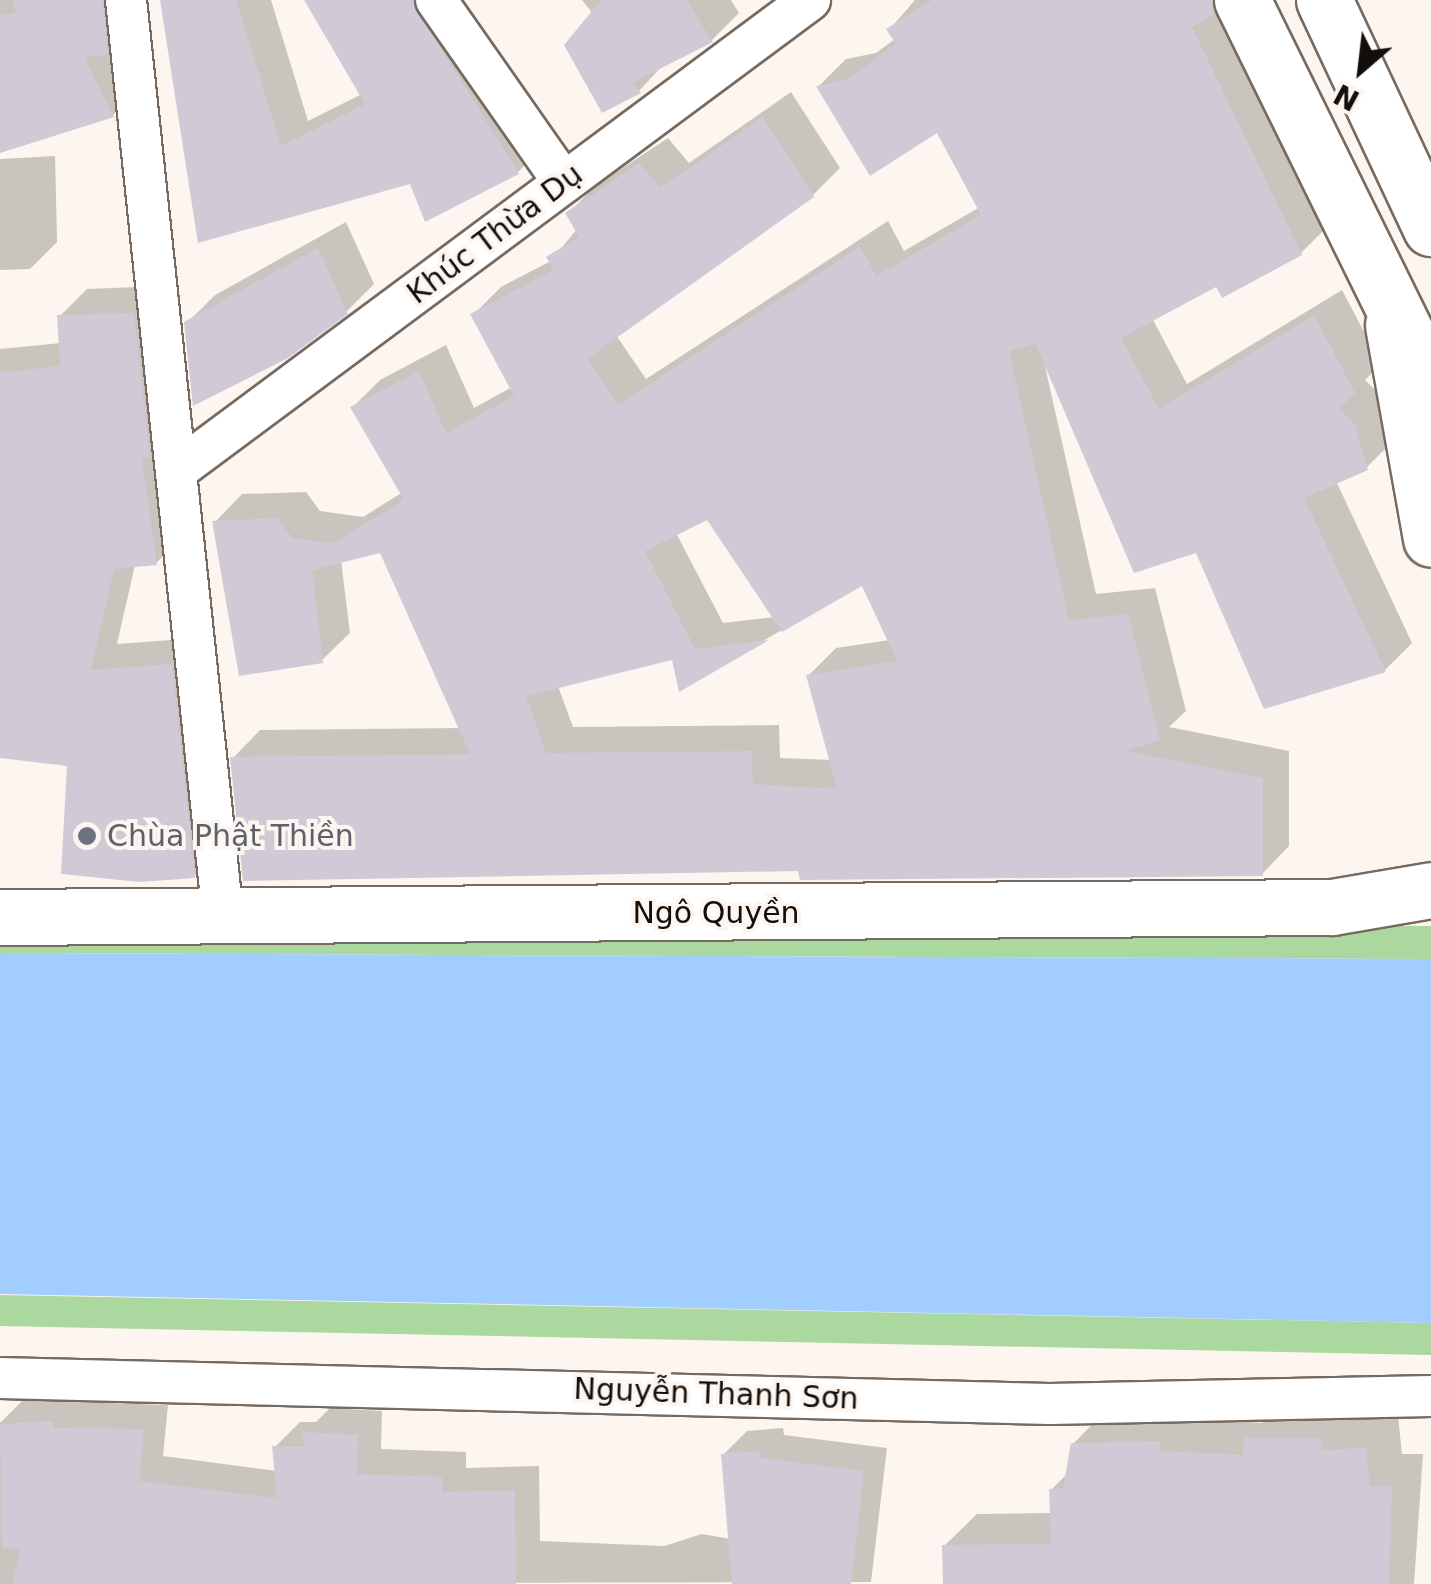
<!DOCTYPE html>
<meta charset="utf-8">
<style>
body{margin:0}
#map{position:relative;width:1431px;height:1584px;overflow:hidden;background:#fdf5ef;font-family:"DejaVu Sans",sans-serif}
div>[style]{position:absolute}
.green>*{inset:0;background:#abd89f}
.water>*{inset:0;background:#a1cdff}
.shadow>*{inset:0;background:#0003}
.building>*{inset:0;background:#d0c9d6}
.roads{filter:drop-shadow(2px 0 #766a61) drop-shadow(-2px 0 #766a61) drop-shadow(0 2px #766a61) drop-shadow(0 -2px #766a61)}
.street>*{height:40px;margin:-20px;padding:0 20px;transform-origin:20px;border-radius:20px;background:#fff}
.secondary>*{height:55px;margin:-27.5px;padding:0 27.5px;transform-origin:27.5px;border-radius:27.5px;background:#fff}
.highway>*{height:55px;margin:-27.5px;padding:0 27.5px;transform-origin:27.5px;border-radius:27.5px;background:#fff}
.dots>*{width:28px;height:28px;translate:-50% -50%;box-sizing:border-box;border:5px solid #fdf5ef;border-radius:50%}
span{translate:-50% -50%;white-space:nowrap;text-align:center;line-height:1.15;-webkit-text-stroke:8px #fdf5ef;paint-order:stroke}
.street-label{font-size:30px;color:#130e0b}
.worship-label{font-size:30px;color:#5b616d}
.left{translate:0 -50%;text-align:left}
.north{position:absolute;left:1311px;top:20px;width:100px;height:100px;-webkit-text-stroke:8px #fdf5ef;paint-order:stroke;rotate:208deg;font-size:28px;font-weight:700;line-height:40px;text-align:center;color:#130e0b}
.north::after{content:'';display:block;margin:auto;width:35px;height:45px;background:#130e0b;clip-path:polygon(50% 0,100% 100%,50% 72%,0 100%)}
</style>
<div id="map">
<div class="green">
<i style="clip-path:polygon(0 921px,1431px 926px,1431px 959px,0 953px)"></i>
<i style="clip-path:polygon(0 1295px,1431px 1323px,1431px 1355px,0 1326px)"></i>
</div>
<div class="water">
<i style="clip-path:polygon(0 953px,1431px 959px,1431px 1323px,0 1294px)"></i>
</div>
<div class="shadow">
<i style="clip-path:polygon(0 0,131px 0,140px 88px,113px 115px,0 150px)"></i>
<i style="clip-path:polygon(162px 0,271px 0,308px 121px,362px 94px,307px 0,452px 0,545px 145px,518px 172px,426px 218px,411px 181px,199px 236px)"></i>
<i style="clip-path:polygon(582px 0,731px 0,739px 13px,712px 40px,665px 63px,639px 91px,603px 110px,593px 14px)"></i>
<i style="clip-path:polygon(evenodd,915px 0,1219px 0,1328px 226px,1301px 253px,1218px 284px,1152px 318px,1187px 384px,1342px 290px,1381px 364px,1365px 380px,1380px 395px,1394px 440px,1366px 468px,1336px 481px,1412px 643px,1385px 670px,1198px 550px,1045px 366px,1096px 594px,1155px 588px,1186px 711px,1169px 727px,1289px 751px,1289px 846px,1262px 874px,800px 868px,233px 758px,260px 730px,462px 728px,382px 550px,341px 560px,350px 633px,322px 660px,215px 522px,242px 494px,306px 492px,320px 511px,363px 517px,403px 492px,353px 407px,380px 380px,446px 345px,474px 408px,512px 387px,473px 315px,501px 287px,551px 261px,577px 229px,568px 214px,595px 186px,668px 138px,689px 163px,791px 92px,840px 168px,813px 195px,616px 335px,646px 379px,888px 221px,904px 251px,980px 207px,938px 129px,819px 86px,846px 59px,876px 53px,895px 39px,889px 30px,915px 0,708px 517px,774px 617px,723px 623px,676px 533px,708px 517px,915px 0,863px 583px,890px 640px,836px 648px,809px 675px,832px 760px,780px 758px,779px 725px,573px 727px,558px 686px,674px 657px,680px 689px,863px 583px)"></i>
<i style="clip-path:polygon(55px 156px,57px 242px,30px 269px,0 270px,0 159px)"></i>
<i style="clip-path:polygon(346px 222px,374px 284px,346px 312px,187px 323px,215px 295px)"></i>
<i style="clip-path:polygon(161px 286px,184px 536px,156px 563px,135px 565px,117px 644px,198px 638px,221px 848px,194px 876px,70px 764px,0 755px,0 349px,61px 343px,60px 316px,87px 289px)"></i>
<i style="clip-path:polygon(23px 1400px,168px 1405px,163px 1456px,277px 1471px,275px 1447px,300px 1422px,316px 1422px,330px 1408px,382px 1411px,381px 1449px,466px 1452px,466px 1468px,539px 1466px,540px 1541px,664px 1546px,702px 1534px,731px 1539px,723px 1455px,747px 1431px,783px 1428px,784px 1435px,887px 1448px,871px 1582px,0 1584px,0 1423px)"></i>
<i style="clip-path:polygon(1278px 1407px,1353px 1407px,1354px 1420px,1398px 1416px,1402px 1454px,1423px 1454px,1414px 1584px,946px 1584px,944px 1546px,977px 1514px,1052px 1513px,1051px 1490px,1068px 1473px,1073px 1444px,1105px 1411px,1262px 1423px)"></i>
</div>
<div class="building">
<i style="clip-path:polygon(13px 0,103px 0,108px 55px,84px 57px,114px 117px,0 153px,0 16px,16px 12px)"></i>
<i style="clip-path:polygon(160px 0,236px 0,281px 146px,365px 104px,304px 0,411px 0,519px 174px,425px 222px,410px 184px,198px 243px)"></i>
<i style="clip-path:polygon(601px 0,686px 0,713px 42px,632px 83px,641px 93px,602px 113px,564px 45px)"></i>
<i style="clip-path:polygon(evenodd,932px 0,1211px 0,1214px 15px,1192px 27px,1302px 255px,1222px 298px,1216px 287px,1121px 338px,1159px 409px,1314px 315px,1355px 393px,1339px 408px,1354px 423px,1368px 470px,1304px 498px,1386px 672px,1264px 709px,1196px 553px,1134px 573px,1035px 343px,1009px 351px,1069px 620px,1128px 614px,1160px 740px,1126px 751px,1263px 778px,1263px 876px,800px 880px,798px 871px,243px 881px,230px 757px,470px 754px,380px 553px,312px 570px,323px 663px,239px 676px,212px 521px,278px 518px,292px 538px,333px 543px,404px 500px,350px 407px,419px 371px,446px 433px,514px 396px,470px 314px,554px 270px,546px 257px,579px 237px,565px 213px,639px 163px,660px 188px,763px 117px,814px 197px,587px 359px,618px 405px,860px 246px,876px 276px,981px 215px,937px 133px,870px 176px,816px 86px,846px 80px,896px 44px,886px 29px,932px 0,707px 520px,782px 632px,862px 586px,897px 661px,806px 675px,837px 789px,753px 784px,752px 751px,546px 753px,526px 696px,672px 660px,679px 692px,769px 640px,695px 649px,645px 551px,707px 520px)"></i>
<i style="clip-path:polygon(318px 248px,348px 314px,288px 358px,193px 406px,184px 322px)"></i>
<i style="clip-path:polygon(134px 313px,150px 457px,142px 458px,157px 565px,114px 569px,91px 670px,172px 664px,195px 878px,140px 882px,61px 874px,67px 766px,0 758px,0 373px,60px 366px,57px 315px)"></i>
<i style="clip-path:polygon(54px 1421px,54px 1428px,144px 1429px,139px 1481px,277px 1498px,272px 1446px,305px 1447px,302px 1432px,358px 1435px,357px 1474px,442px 1477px,442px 1492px,515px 1490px,516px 1584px,12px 1584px,20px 1549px,2px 1548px,0 1424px)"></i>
<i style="clip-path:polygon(1244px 1438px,1321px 1438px,1322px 1451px,1366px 1447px,1370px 1486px,1392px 1486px,1389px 1584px,943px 1584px,942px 1545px,1051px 1544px,1049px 1489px,1063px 1488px,1071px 1443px,1160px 1441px,1160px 1451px,1243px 1455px)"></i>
<i style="clip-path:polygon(760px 1451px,761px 1458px,864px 1471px,851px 1584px,732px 1584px,721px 1454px)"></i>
</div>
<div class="roads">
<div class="street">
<i style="left:126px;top:0;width:922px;rotate:83.96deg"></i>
<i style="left:436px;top:0;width:223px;rotate:55deg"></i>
<i style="left:180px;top:468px;width:785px;rotate:-36.61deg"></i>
<i style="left:0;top:1378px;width:1050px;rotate:1.42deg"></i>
<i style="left:1050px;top:1404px;width:381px;rotate:-1.2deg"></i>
</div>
<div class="secondary">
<i style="left:1393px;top:325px;width:217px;rotate:79.9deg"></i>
<i style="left:0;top:917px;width:1332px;rotate:-0.43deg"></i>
<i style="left:1332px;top:907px;width:100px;rotate:-9.7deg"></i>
</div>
<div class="highway">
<i style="left:1242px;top:0;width:428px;rotate:63.8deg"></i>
<i style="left:1324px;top:0;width:252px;rotate:64.9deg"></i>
</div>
</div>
<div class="dots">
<i style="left:87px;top:836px;background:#6b7280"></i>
</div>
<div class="street-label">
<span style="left:495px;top:234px;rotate:-37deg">Khúc Thừa Dụ</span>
<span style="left:716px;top:913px">Ngô Quyền</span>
<span style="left:716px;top:1394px;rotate:2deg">Nguyễn Thanh Sơn</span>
</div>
<div class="worship-label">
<span class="left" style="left:107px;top:836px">Chùa Phật Thiền</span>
</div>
<div class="north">N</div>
</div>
